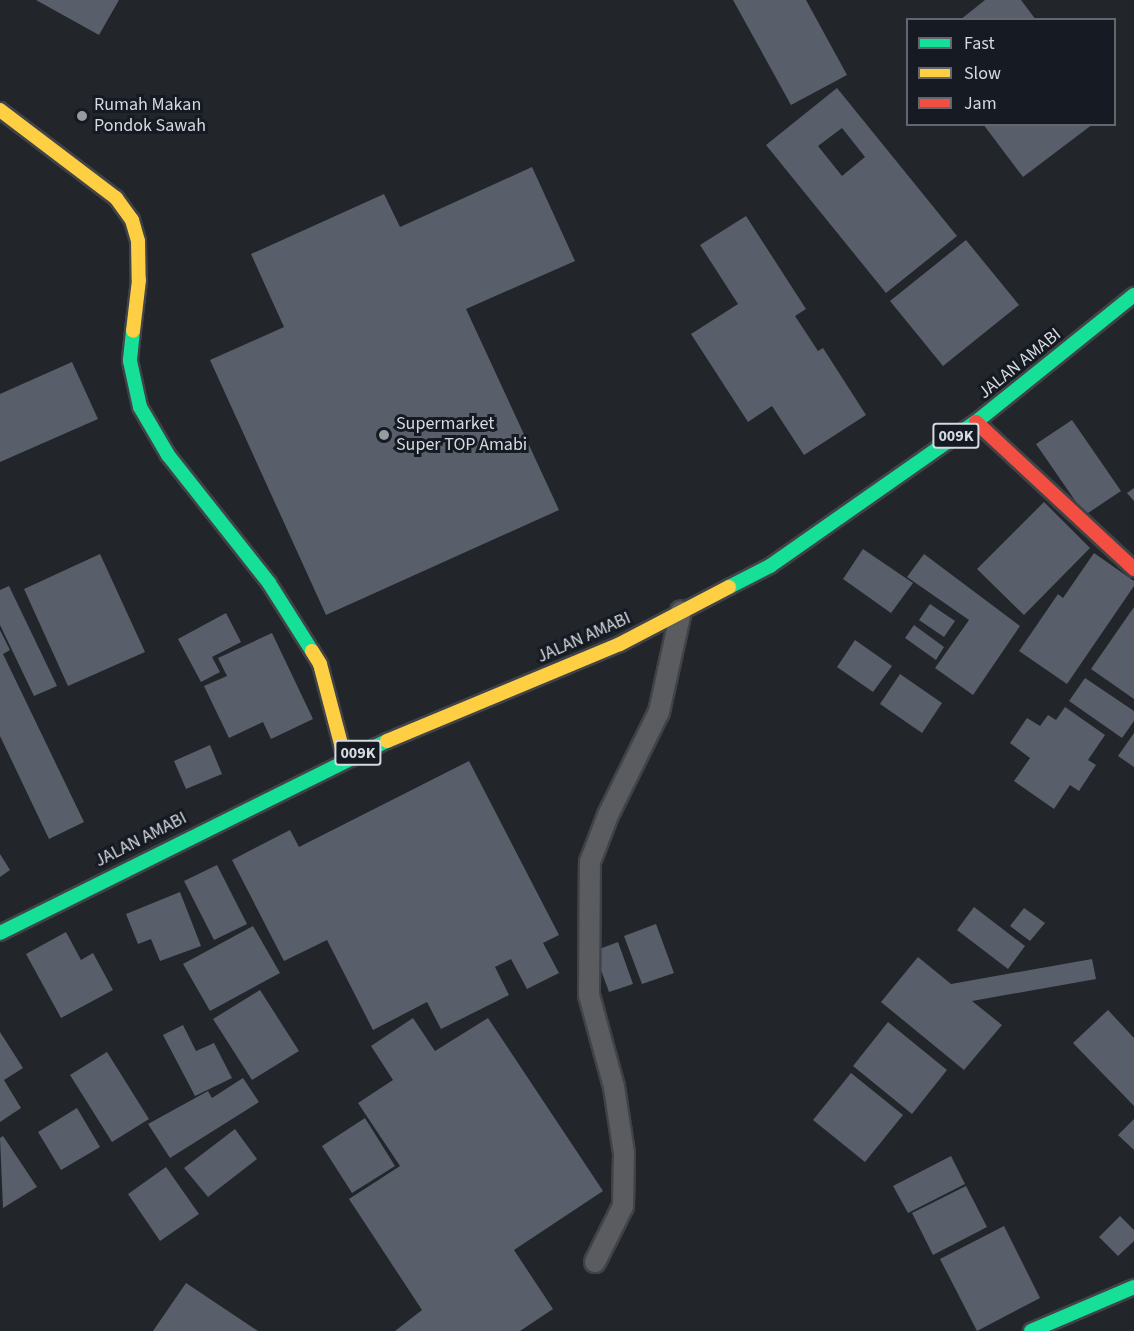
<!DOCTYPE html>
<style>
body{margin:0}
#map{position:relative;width:1134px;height:1331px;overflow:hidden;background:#22252a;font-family:"Source Sans 3",sans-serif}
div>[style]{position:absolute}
.building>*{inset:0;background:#585f6b}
.roads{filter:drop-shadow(2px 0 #404347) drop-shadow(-2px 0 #404347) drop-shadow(0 2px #404347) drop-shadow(0 -2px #404347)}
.lane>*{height:20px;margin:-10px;padding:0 10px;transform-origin:10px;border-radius:10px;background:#5a5c60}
.fast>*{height:14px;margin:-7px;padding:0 7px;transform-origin:7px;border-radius:7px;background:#16e098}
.slow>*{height:14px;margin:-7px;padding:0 7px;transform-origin:7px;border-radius:7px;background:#ffcf43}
.jam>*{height:14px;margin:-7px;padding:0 7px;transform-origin:7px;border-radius:7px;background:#f24e42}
.dots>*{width:16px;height:16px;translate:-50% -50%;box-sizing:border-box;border:3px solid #151a23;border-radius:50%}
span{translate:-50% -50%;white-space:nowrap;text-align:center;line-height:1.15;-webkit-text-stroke:6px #151a23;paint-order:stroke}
.shield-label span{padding:2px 4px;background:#151a23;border:2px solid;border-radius:4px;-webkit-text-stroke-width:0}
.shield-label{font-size:16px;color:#d6dae0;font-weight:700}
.poi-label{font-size:18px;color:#d6dae0}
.left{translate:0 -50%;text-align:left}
.street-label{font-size:18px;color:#d6dae0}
.legend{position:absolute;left:906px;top:18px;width:210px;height:108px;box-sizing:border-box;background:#151a23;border:2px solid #62676f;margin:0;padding:8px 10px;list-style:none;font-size:18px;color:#d6dae0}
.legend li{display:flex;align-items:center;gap:12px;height:30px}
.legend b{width:30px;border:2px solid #62676f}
</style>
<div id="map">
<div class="building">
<i style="clip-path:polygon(36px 0,119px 0,99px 35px)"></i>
<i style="clip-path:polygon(733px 0,806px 0,847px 75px,791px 105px)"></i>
<i style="clip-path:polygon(985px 0,1021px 0,1036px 20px,960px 20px)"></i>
<i style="clip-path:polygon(evenodd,837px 88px,957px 236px,886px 293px,766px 145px,837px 88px,842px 128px,865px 157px,842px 176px,818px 146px,842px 128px)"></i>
<i style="clip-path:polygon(983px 124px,1093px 124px,1023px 177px)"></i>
<i style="clip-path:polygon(532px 167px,575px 261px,466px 309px,559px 510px,326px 615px,210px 360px,284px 327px,251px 254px,384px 194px,400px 227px)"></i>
<i style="clip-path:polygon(746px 216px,806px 309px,795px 316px,818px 351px,823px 348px,866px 415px,804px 455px,772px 406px,748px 422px,691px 334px,738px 304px,700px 245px)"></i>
<i style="clip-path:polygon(966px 240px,1019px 305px,943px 366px,890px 301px)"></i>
<i style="clip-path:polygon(72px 362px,98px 419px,0 462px,0 394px)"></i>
<i style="clip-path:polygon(1072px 420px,1121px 491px,1085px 515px,1036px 444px)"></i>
<i style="clip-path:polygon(1134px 488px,1134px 501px,1127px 493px)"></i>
<i style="clip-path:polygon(1044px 502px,1090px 548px,1024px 615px,977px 569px)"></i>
<i style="clip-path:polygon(863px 549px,913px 583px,891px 613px,843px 579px)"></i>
<i style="clip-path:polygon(1094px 553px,1134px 581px,1134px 586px,1067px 684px,1019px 651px,1058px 594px,1063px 598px)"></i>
<i style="clip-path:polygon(100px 554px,145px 652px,68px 686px,24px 589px)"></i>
<i style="clip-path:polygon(924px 554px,1020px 626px,973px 695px,935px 668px,969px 620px,907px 577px)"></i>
<i style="clip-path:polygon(9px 586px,57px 686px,34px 696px,0 625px,0 590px)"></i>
<i style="clip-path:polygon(930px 604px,955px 621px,944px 637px,919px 620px)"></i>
<i style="clip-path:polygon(1134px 607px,1134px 699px,1091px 669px)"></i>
<i style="clip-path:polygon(226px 613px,241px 642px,212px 657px,220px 672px,201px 682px,178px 639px)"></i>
<i style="clip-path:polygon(914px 625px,944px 647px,936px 660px,905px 638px)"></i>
<i style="clip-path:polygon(0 630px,10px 650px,3px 654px,84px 822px,49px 839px,0 736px)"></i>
<i style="clip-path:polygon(272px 633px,313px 719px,271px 739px,263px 722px,229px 738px,204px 686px,227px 676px,218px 658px)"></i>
<i style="clip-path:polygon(855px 640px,892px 666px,873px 692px,837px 667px)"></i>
<i style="clip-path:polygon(900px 674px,942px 703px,922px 733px,880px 704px)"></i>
<i style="clip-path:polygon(1085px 678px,1134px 711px,1134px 721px,1122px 738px,1069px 701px)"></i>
<i style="clip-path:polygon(1065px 707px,1105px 735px,1088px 760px,1096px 765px,1079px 791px,1070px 785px,1054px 809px,1014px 781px,1030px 758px,1010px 743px,1027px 718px,1040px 726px,1048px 715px,1056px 720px)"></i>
<i style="clip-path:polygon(1134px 733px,1134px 767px,1118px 756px)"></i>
<i style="clip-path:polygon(210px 745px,222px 774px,186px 789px,174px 761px)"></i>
<i style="clip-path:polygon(469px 761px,559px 935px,543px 943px,559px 973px,527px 989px,511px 959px,495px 967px,509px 995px,441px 1029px,427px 1002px,373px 1030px,327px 940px,284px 961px,232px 860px,290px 830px,299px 847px)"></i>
<i style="clip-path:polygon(0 854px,10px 870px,0 877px)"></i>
<i style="clip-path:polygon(217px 865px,247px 924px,214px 940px,184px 881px)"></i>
<i style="clip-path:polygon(180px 892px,201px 946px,160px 961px,151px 939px,138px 944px,126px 914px)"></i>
<i style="clip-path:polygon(974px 907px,1025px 946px,1008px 969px,957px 930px)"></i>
<i style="clip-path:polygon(1024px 908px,1045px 923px,1030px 941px,1010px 926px)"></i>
<i style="clip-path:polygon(656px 924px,674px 973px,642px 984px,624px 936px)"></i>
<i style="clip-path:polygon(253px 926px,280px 973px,210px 1011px,183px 964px)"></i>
<i style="clip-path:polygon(66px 932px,81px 960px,93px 953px,113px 990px,61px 1018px,26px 954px)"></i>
<i style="clip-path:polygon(618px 942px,633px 984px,609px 992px,594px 951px)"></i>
<i style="clip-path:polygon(918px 957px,951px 984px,1092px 959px,1096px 979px,972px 1001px,1002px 1025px,964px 1070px,881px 1002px)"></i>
<i style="clip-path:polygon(260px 990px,299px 1051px,252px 1080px,213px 1019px)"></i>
<i style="clip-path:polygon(1108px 1010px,1134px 1038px,1134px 1106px,1073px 1043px)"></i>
<i style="clip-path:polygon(413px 1018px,435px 1051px,488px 1018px,603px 1191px,514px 1250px,553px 1309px,520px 1331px,395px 1331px,422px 1310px,349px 1199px,400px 1166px,358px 1103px,393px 1080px,371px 1046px)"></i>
<i style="clip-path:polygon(888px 1022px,947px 1070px,912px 1114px,853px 1066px)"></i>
<i style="clip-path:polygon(183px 1025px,196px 1051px,214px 1043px,232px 1078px,195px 1096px,163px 1035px)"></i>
<i style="clip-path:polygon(0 1032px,23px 1068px,4px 1080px,21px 1108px,0 1122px)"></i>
<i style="clip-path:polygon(107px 1052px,149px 1119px,112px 1142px,70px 1075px)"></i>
<i style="clip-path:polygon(851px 1073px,903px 1115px,865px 1162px,813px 1120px)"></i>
<i style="clip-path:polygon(243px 1078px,259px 1102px,170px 1158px,148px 1124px,208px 1091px,212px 1098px)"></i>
<i style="clip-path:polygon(77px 1108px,100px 1147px,61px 1170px,38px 1132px)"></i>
<i style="clip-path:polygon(365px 1118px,395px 1166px,352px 1193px,322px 1146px)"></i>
<i style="clip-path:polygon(1134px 1119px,1134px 1150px,1118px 1135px)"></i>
<i style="clip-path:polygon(235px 1129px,257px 1159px,208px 1197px,184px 1168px)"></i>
<i style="clip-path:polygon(3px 1136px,37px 1187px,3px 1208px,0 1138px)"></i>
<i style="clip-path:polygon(951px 1156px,965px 1184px,908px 1213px,893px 1186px)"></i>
<i style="clip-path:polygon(166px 1167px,199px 1214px,160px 1241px,128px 1194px)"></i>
<i style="clip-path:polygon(966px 1186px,987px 1227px,933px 1255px,912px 1213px)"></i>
<i style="clip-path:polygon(1120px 1216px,1134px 1230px,1134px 1241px,1118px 1256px,1099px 1237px)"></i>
<i style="clip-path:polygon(1004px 1226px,1040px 1298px,977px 1331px,940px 1259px)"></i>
<i style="clip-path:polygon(186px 1283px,258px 1331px,153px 1331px)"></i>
</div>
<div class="roads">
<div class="lane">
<i style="left:595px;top:1262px;width:63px;rotate:-63.4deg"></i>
<i style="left:623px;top:1206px;width:53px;rotate:-88.9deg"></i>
<i style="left:624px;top:1153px;width:67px;rotate:-98.6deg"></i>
<i style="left:614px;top:1087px;width:95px;rotate:-105.2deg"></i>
<i style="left:589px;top:995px;width:133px;rotate:-89.6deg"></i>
<i style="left:590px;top:862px;width:50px;rotate:-69deg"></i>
<i style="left:608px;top:815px;width:115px;rotate:-63.7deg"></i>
<i style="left:659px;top:712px;width:103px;rotate:-77.7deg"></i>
</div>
<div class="fast">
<i style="left:133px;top:331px;width:30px;rotate:96deg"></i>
<i style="left:130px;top:361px;width:47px;rotate:77.7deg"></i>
<i style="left:140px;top:407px;width:56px;rotate:59.7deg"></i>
<i style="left:168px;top:455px;width:163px;rotate:51.7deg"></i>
<i style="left:269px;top:583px;width:80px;rotate:57.7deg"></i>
<i style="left:729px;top:587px;width:46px;rotate:-27.1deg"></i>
<i style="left:770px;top:566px;width:251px;rotate:-35deg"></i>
<i style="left:976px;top:422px;width:203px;rotate:-38.8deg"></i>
<i style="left:0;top:933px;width:432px;rotate:-26.4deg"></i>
<i style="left:1031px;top:1331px;width:112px;rotate:-23.1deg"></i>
</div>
<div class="slow">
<i style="left:0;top:110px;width:146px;rotate:37.2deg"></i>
<i style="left:116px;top:198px;width:27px;rotate:54deg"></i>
<i style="left:132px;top:220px;width:22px;rotate:74deg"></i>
<i style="left:138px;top:241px;width:39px;rotate:89deg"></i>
<i style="left:139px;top:280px;width:51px;rotate:96.7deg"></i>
<i style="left:312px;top:651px;width:15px;rotate:58deg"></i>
<i style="left:320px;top:664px;width:98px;rotate:75.3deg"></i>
<i style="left:387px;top:741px;width:252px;rotate:-22.6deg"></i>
<i style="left:620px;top:644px;width:123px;rotate:-27.6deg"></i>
</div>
<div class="jam">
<i style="left:976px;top:422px;width:216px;rotate:42.9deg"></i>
</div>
</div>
<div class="dots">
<i style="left:82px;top:116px;background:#979ba0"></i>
<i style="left:384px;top:435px;background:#979ba0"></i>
</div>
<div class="shield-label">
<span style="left:956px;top:436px">009K</span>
<span style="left:358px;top:753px">009K</span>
</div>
<div class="poi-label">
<span class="left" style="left:94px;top:116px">Rumah Makan<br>Pondok Sawah</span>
<span class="left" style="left:396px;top:435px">Supermarket<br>Super TOP Amabi</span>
</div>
<div class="street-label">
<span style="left:1020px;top:364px;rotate:-39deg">JALAN AMABI</span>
<span style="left:584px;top:638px;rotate:-24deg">JALAN AMABI</span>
<span style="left:141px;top:840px;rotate:-27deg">JALAN AMABI</span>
</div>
<ul class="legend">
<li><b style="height:8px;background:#16e098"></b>Fast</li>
<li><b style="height:8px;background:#ffcf43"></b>Slow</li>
<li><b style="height:8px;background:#f24e42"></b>Jam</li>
</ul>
</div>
